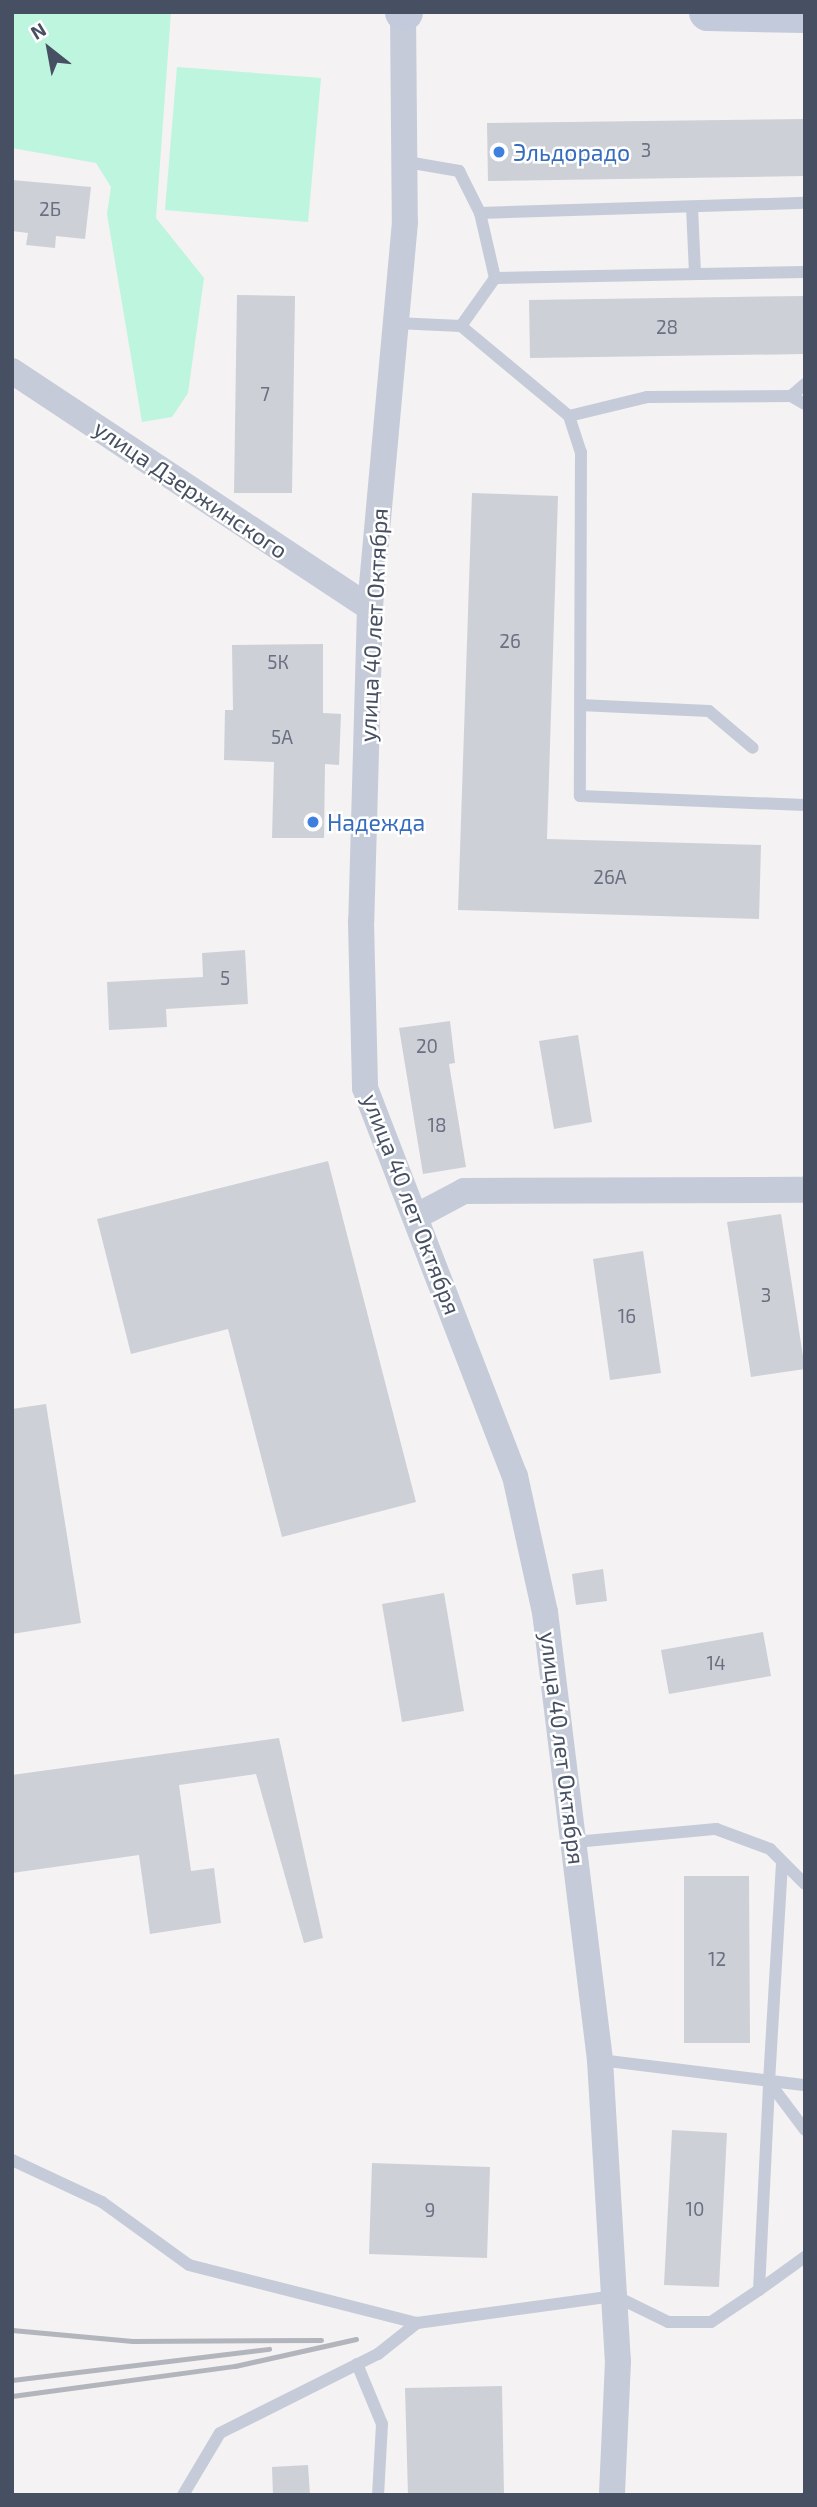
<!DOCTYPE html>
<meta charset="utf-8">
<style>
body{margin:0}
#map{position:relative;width:817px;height:2507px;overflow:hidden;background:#f4f2f2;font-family:"Exo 2",sans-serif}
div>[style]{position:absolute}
.green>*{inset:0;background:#bdf5de}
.building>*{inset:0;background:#ced0d8}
.lane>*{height:12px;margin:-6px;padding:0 6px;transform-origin:6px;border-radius:6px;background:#c5cbd8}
.street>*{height:26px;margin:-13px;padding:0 13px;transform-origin:13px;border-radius:13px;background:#c5cbd8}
.secondary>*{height:37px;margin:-18.5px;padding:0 18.5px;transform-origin:18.5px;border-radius:18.5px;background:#c3cadc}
.rail>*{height:5px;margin:-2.5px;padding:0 2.5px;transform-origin:2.5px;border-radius:2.5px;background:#b3b5bd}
.dots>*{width:19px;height:19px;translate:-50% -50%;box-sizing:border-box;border:4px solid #fff;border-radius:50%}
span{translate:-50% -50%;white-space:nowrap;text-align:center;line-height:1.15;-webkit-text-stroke:5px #fff;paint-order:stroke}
.number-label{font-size:19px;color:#697080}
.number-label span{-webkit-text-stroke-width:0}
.shop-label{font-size:23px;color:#366cbe}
.left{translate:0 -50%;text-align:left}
.street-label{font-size:23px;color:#475062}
.frame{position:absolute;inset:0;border:14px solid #475062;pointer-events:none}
.north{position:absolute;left:14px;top:14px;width:70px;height:70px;-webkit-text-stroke:5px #fff;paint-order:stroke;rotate:329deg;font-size:19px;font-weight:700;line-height:28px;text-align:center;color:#475062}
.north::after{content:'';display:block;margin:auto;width:24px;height:32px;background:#475062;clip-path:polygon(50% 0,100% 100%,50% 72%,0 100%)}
</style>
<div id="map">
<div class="green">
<i style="clip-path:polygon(12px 12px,171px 12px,156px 218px,204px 278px,188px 393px,172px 417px,142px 422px,107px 214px,111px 187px,96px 163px,12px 148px)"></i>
<i style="clip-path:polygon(177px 67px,321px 78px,308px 222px,165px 210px)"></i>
</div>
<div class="building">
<i style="clip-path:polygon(805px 119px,805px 176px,488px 181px,487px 123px)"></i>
<i style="clip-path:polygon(12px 180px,91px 187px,85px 239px,56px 236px,55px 248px,26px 245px,28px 233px,12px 231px)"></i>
<i style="clip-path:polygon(237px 295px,295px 296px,292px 493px,234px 493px)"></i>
<i style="clip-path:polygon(805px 296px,805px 354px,530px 358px,529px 300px)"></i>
<i style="clip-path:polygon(472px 493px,558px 496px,547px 839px,761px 845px,759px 919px,458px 910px)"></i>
<i style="clip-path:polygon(323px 644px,323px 713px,341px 714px,339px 765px,325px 764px,324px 838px,272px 838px,274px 762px,224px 760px,225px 710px,233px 710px,232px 645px)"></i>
<i style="clip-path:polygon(245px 950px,248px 1004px,166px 1009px,167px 1027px,109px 1030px,107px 982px,203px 977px,202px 953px)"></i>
<i style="clip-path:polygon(450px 1021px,455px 1063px,449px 1064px,466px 1167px,423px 1174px,399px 1028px)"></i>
<i style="clip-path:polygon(578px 1035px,592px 1122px,554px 1129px,539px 1041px)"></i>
<i style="clip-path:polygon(328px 1161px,416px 1502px,282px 1537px,228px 1329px,131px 1354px,97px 1219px)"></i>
<i style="clip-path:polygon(781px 1214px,805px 1369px,751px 1377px,727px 1222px)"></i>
<i style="clip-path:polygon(643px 1251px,661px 1373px,610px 1380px,593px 1259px)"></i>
<i style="clip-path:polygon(46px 1404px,81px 1623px,12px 1634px,12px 1409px)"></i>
<i style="clip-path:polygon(603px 1569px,607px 1601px,576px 1605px,572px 1574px)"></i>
<i style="clip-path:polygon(444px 1593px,464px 1711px,402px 1722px,382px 1604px)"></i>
<i style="clip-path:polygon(763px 1632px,771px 1676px,669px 1694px,661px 1650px)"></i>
<i style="clip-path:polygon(279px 1738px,323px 1938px,304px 1943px,256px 1774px,179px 1785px,191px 1871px,214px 1868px,221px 1923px,150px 1934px,139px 1855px,12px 1873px,12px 1775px)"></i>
<i style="clip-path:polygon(684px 1876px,749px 1876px,750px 2043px,684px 2043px)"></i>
<i style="clip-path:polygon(672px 2130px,727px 2133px,719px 2287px,664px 2285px)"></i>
<i style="clip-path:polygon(372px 2163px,490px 2167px,487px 2258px,369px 2254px)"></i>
<i style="clip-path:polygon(502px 2386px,504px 2495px,408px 2495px,405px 2388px)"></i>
<i style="clip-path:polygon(308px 2465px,310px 2495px,273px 2495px,272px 2467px)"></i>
</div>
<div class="lane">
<i style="left:407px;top:162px;width:53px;rotate:9.8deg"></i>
<i style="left:459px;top:171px;width:47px;rotate:63.4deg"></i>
<i style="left:480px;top:213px;width:325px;rotate:-1.8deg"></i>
<i style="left:692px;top:207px;width:65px;rotate:87.4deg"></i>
<i style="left:480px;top:213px;width:67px;rotate:77deg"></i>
<i style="left:396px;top:323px;width:65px;rotate:2.6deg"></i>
<i style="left:461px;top:326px;width:59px;rotate:-54.7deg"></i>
<i style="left:495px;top:278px;width:310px;rotate:-1.1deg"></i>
<i style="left:461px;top:326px;width:141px;rotate:39.8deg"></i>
<i style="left:569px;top:416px;width:80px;rotate:-13.7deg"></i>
<i style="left:647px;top:397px;width:144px;rotate:-0.4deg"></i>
<i style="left:791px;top:396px;width:18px;rotate:-41deg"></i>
<i style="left:791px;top:396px;width:16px;rotate:30deg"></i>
<i style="left:569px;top:416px;width:38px;rotate:72deg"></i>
<i style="left:581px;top:452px;width:344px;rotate:90.2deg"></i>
<i style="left:580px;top:796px;width:225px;rotate:2.3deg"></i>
<i style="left:580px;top:705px;width:129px;rotate:2.7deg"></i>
<i style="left:709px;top:711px;width:57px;rotate:40.1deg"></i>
<i style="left:575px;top:1842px;width:142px;rotate:-5.3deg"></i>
<i style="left:716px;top:1829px;width:58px;rotate:20.3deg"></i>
<i style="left:770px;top:1849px;width:49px;rotate:45deg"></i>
<i style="left:600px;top:2060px;width:207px;rotate:7deg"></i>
<i style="left:769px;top:2082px;width:218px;rotate:-86.6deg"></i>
<i style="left:12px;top:2160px;width:99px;rotate:25deg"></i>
<i style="left:102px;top:2202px;width:107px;rotate:35.9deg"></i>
<i style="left:189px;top:2265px;width:235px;rotate:14.3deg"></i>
<i style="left:759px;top:2290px;width:57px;rotate:-35.7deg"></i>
<i style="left:357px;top:2364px;width:65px;rotate:67.4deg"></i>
<i style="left:382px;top:2424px;width:71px;rotate:93.2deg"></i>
<i style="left:183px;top:2495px;width:72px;rotate:-59.2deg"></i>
<i style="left:220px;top:2433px;width:177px;rotate:-26.6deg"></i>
<i style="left:378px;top:2354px;width:50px;rotate:-38.5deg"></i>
<i style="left:417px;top:2323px;width:200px;rotate:-7.8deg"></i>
<i style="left:615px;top:2296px;width:59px;rotate:26.1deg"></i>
<i style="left:668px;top:2322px;width:43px"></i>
<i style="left:711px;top:2322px;width:58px;rotate:-33.7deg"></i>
<i style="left:759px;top:2290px;width:208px;rotate:-87.2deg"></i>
<i style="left:769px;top:2082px;width:60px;rotate:53.1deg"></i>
</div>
<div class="street">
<i style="left:403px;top:12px;width:210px;rotate:89.5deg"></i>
<i style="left:405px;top:222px;width:388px;rotate:95.2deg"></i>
<i style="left:370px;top:608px;width:314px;rotate:91.6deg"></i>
<i style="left:361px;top:922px;width:166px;rotate:88.6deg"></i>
<i style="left:365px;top:1088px;width:416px;rotate:68.9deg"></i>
<i style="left:515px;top:1476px;width:139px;rotate:77.6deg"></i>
<i style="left:545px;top:1612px;width:451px;rotate:83deg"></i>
<i style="left:600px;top:2060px;width:302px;rotate:86.6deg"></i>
<i style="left:618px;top:2361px;width:134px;rotate:92.6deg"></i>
<i style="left:12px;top:371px;width:429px;rotate:33.5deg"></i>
<i style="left:417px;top:1216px;width:53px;rotate:-28deg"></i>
<i style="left:464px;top:1191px;width:340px;rotate:-0.2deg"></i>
</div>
<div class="secondary">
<i style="left:403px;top:12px;width:1px"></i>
<i style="left:707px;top:12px;width:98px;rotate:1.2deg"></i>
</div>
<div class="rail">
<i style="left:12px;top:2330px;width:121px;rotate:5.2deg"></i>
<i style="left:133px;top:2341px;width:188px;rotate:-0.3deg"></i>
<i style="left:12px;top:2380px;width:259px;rotate:-6.9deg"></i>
<i style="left:12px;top:2396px;width:225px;rotate:-7.7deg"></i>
<i style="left:235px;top:2366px;width:124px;rotate:-12.6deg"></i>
</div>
<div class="dots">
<i style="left:499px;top:152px;background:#3f7fe0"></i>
<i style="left:313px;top:822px;background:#3f7fe0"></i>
</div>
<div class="number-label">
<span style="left:646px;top:150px">3</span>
<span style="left:50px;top:209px">2Б</span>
<span style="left:667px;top:327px">28</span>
<span style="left:265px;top:394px">7</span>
<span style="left:510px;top:641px">26</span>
<span style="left:278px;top:662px">5К</span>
<span style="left:282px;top:737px">5А</span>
<span style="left:610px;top:877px">26А</span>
<span style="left:225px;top:978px">5</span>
<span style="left:427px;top:1046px">20</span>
<span style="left:437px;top:1125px">18</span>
<span style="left:766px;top:1295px">3</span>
<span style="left:627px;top:1316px">16</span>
<span style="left:716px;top:1663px">14</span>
<span style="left:717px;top:1959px">12</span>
<span style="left:695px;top:2209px">10</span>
<span style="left:430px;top:2210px">9</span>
</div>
<div class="shop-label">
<span class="left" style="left:513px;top:152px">Эльдорадо</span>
<span class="left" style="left:327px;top:822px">Надежда</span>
</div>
<div class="street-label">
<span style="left:191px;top:489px;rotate:34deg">улица Дзержинского</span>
<span style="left:373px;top:625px;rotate:-87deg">улица 40 лет Октября</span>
<span style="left:412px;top:1204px;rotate:69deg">улица 40 лет Октября</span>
<span style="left:563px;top:1748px;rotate:83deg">улица 40 лет Октября</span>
</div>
<div class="frame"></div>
<div class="north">N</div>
</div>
